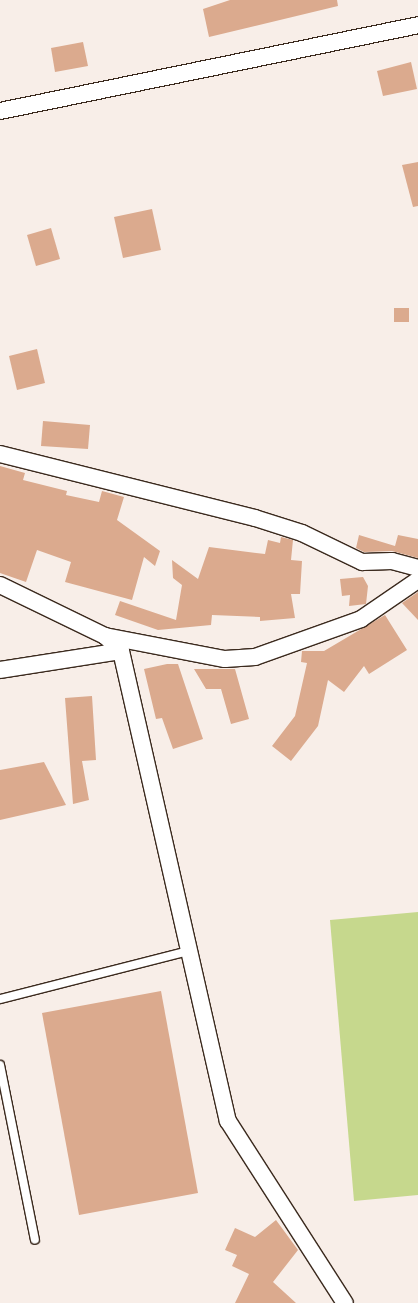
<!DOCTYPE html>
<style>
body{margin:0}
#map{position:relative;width:418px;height:1303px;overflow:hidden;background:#f8eee8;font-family:Mynerve,sans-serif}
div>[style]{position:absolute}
.green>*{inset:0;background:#c6d88d}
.building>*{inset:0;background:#dbaa8e}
.roads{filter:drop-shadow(1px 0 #3b2a1e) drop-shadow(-1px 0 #3b2a1e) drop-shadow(0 1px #3b2a1e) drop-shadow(0 -1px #3b2a1e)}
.lane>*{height:8px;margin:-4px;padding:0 4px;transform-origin:4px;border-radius:4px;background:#fff}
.street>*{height:16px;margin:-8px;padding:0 8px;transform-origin:8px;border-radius:8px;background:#fff}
span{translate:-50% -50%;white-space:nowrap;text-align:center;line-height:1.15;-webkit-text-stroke:4px #fff;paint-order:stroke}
</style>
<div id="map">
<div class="green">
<i style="clip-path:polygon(418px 912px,418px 1195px,354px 1201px,330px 920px)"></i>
</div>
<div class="building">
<i style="clip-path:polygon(230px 0,337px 0,338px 6px,209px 37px,203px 9px)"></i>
<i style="clip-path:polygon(83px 42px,88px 66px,55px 72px,51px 48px)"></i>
<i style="clip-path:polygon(411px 62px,417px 89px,383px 96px,377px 71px)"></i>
<i style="clip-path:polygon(418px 162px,418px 206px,413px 207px,402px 165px)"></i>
<i style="clip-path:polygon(152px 209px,161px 250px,123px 258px,114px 217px)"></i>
<i style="clip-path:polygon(51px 228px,60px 259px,36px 266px,27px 235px)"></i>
<i style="clip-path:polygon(394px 308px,409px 308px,409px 322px,394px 322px)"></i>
<i style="clip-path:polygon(37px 349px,45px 383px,17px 390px,9px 356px)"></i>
<i style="clip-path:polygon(43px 421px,90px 425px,88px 449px,41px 446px)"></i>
<i style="clip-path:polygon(0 466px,25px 473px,23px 480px,67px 491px,66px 495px,99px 502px,102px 491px,124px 497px,117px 520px,160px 551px,155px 566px,144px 557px,132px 600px,65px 582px,71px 562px,37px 550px,26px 582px,0 573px)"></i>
<i style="clip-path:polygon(359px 535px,395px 546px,398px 535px,418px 539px,418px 558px,392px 551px,364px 552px,356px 548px)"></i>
<i style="clip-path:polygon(281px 537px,293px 540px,291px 560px,302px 561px,300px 594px,291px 594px,295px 618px,260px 621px,260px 617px,212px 615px,211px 625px,158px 630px,115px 615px,120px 601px,176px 620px,182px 585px,173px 578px,172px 560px,198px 579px,209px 547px,265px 554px,268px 540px,280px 543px)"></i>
<i style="clip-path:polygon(363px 577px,368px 586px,366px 604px,349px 606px,350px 595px,342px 596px,340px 579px)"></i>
<i style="clip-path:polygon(418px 592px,418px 620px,402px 603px)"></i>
<i style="clip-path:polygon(385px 615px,407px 650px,369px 674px,364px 666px,344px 692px,328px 680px,318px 726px,291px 761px,272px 746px,295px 716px,307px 663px,301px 662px,302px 651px,324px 651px)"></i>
<i style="clip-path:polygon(167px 664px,178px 664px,203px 739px,173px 749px,162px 718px,156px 719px,144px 669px)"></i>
<i style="clip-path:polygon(194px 669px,235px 669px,249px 719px,231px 724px,221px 689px,206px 689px)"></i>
<i style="clip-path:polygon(92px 696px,96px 760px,82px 761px,89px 800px,73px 804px,65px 698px)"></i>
<i style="clip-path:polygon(44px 762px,66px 805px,0 820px,0 770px)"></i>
<i style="clip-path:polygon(161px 991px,198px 1193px,79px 1215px,42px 1013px)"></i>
<i style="clip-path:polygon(276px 1220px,298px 1250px,273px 1282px,296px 1303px,235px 1303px,249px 1274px,232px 1266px,237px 1255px,225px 1250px,235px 1228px,255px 1237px)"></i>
</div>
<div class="roads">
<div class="lane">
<i style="left:0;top:999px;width:195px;rotate:-14.3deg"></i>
<i style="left:0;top:1065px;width:178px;rotate:78.7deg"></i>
</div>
<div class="street">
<i style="left:0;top:111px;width:427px;rotate:-11.6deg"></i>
<i style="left:0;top:454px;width:263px;rotate:14.1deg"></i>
<i style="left:255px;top:518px;width:49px;rotate:17.7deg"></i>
<i style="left:302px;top:533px;width:67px;rotate:25.8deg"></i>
<i style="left:362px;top:562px;width:30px;rotate:-2deg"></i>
<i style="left:392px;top:561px;width:27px;rotate:15deg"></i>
<i style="left:0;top:585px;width:117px;rotate:25.9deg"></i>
<i style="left:105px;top:636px;width:22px;rotate:43deg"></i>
<i style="left:121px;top:651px;width:482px;rotate:77.2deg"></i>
<i style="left:228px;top:1121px;width:216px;rotate:57.3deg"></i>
<i style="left:105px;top:636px;width:122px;rotate:10.9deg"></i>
<i style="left:225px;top:659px;width:30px;rotate:-4deg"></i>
<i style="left:255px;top:657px;width:113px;rotate:-19.7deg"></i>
<i style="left:361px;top:619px;width:69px;rotate:-34.4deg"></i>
<i style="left:0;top:670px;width:122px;rotate:-8.9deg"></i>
</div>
</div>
</div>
